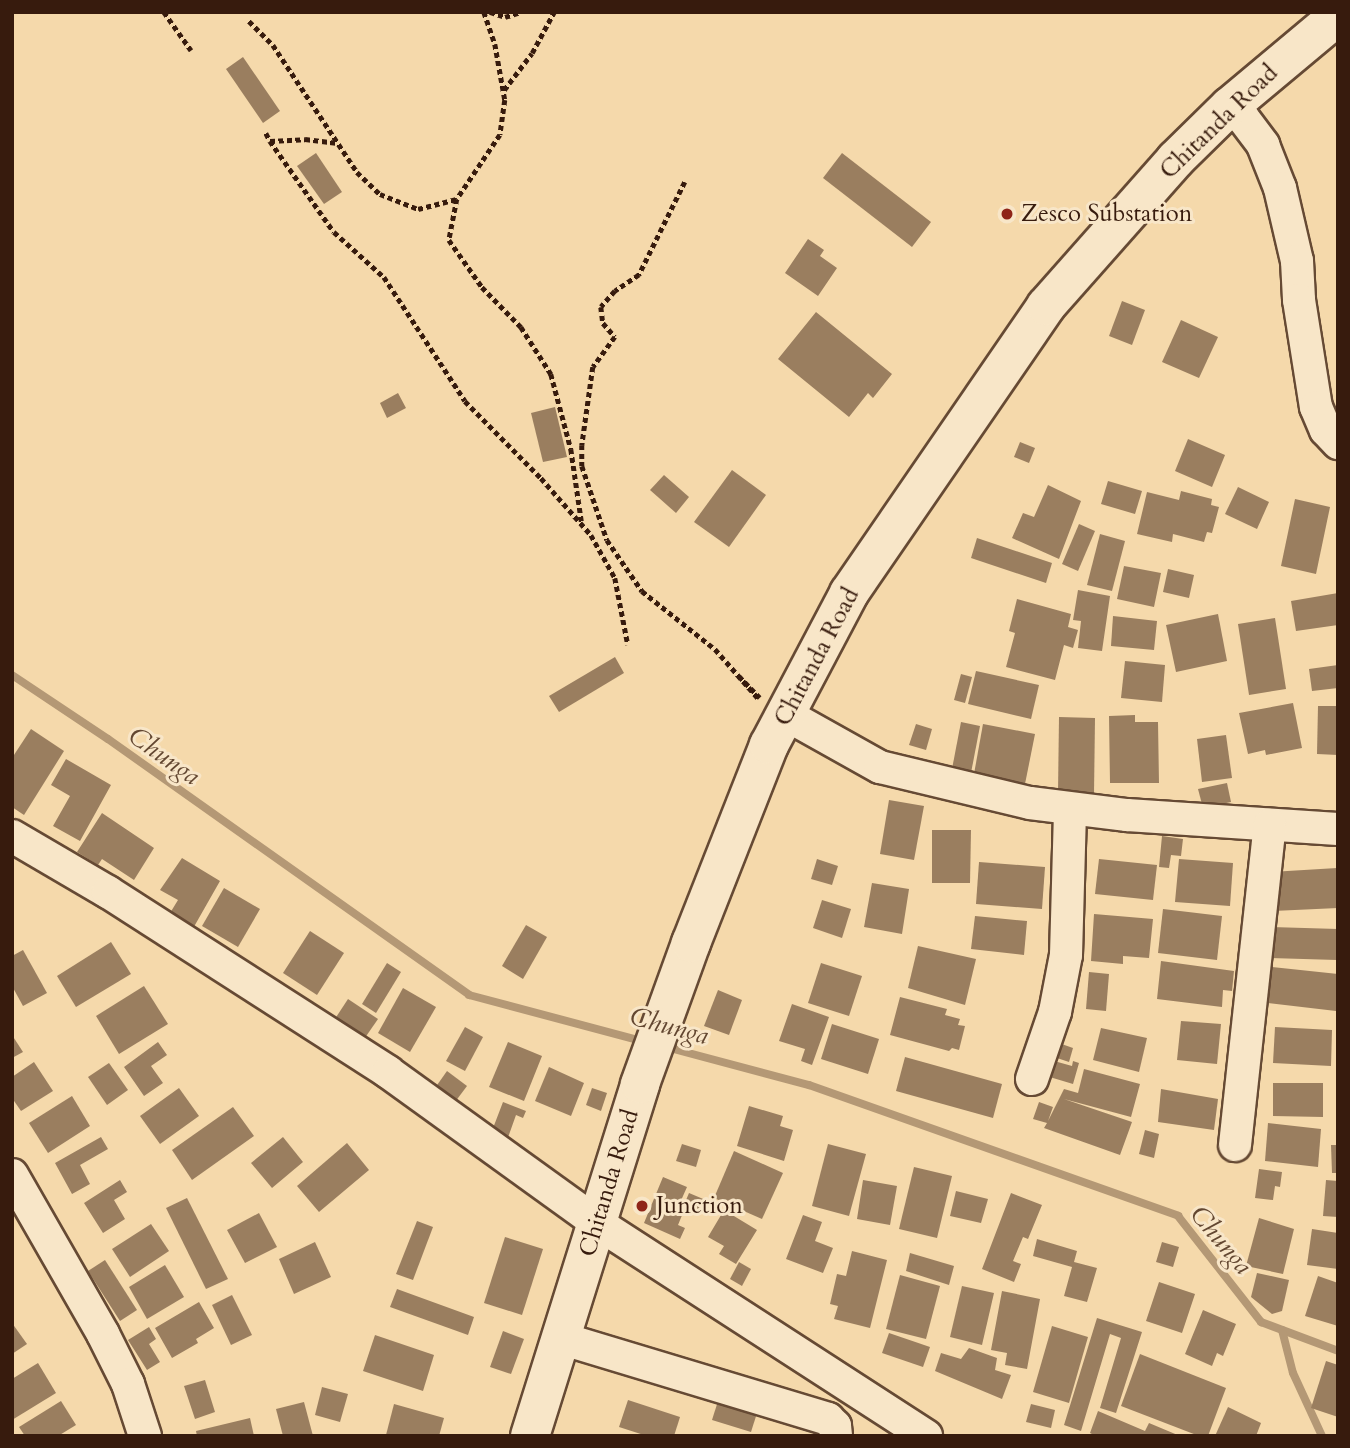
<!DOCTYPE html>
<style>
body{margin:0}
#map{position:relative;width:1350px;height:1448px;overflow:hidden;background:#f5d9ab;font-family:Cardo,serif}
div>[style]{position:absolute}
.stream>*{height:8px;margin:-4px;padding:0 4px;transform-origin:4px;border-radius:4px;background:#b49875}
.building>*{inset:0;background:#9a7e5f}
.path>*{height:4.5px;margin-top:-2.25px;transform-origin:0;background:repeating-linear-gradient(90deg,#371b0d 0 5px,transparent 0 8.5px)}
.roads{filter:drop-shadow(2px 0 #664a34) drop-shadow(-2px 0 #664a34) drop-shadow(0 2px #664a34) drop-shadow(0 -2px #664a34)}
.street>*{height:32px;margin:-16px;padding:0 16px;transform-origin:16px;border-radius:16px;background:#f8e6c8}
.secondary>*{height:38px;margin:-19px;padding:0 19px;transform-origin:19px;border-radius:19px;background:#f8e6c8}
.dots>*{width:19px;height:19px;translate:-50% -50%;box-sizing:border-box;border:4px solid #f8e6c8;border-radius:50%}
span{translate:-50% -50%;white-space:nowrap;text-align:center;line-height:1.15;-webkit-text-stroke:6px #f8e6c8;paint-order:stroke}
.street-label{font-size:24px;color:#371b0d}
.poi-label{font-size:24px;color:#371b0d}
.left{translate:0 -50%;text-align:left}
.water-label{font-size:26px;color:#634731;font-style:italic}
.frame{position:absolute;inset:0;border:14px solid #371b0d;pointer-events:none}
</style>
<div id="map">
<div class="stream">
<i style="left:12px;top:675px;width:115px;rotate:33.7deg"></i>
<i style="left:108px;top:739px;width:443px;rotate:35.3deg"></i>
<i style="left:469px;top:995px;width:183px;rotate:14.9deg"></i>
<i style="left:666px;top:1047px;width:148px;rotate:14.9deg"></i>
<i style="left:809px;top:1085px;width:392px;rotate:19.5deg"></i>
<i style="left:1178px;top:1216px;width:135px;rotate:51.9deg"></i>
<i style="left:1261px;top:1322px;width:82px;rotate:20.6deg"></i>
<i style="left:1282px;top:1330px;width:44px;rotate:75.7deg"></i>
<i style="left:1293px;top:1373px;width:69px;rotate:65.3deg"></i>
</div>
<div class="building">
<i style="clip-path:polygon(243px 57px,280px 111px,263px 123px,226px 69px)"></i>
<i style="clip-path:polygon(316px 153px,342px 192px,324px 204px,297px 166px)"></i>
<i style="clip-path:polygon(842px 153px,931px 222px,912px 247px,823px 178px)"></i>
<i style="clip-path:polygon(808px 239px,824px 250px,820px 256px,837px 268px,818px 296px,785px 273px)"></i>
<i style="clip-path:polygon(1122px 301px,1145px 310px,1132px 345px,1109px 336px)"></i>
<i style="clip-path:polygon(816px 312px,892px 374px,873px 398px,868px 393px,849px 417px,778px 359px)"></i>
<i style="clip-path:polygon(1181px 320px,1218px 337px,1199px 378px,1162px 362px)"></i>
<i style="clip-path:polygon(398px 393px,406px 408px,387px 418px,380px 403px)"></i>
<i style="clip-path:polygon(555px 407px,567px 457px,543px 462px,531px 413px)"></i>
<i style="clip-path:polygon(1188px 439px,1225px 455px,1212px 487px,1175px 471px)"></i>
<i style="clip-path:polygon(1020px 442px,1035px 448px,1029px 463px,1014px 457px)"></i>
<i style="clip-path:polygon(732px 470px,766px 495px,729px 547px,694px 522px)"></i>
<i style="clip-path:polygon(664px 475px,689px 497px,676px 513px,650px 490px)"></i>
<i style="clip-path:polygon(1108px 481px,1142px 491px,1135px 514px,1101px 504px)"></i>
<i style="clip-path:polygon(1048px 485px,1081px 501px,1059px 559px,1012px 538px,1023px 513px,1034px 517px)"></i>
<i style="clip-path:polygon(1238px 487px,1269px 502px,1257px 529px,1225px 514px)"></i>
<i style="clip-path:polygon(1181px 491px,1212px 499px,1211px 505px,1219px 507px,1212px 533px,1207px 532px,1204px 542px,1173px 534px,1172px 542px,1137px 534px,1147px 492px,1179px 500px)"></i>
<i style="clip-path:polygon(1295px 499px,1330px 507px,1316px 574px,1281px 566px)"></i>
<i style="clip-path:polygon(1079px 524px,1095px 531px,1078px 571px,1062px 564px)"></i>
<i style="clip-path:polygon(1100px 534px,1125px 541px,1112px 591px,1087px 585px)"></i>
<i style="clip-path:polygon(977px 538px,1052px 563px,1046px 583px,971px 558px)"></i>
<i style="clip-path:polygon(1124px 566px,1161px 573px,1154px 607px,1117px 599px)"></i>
<i style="clip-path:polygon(1168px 569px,1194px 575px,1189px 598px,1163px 592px)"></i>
<i style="clip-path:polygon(1078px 590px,1110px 596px,1102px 651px,1078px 648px,1081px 621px,1073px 620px)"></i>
<i style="clip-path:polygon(1338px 593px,1338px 625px,1296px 631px,1291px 601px)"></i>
<i style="clip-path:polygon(1017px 599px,1071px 614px,1068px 627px,1078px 630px,1073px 648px,1064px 645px,1055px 680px,1006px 667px,1015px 633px,1009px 631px)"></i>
<i style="clip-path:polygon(1218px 614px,1227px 661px,1176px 672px,1166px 625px)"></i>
<i style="clip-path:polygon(1113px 616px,1157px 621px,1154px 650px,1111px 646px)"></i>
<i style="clip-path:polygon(1275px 618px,1286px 689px,1249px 695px,1238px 624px)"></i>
<i style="clip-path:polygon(615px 657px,624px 673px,559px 712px,549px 696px)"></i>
<i style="clip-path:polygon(1125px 661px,1165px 665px,1162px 702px,1121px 698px)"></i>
<i style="clip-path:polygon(1338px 665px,1338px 688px,1312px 691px,1309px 669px)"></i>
<i style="clip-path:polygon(976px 671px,1039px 685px,1031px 719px,968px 704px)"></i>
<i style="clip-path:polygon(961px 674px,972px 677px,965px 703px,954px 700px)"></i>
<i style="clip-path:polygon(1293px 703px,1302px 748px,1266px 755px,1265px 750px,1248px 754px,1239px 713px)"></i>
<i style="clip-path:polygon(1318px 706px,1338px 706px,1338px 755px,1317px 754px)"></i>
<i style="clip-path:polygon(1135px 715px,1135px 722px,1158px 722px,1159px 783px,1110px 783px,1109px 716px)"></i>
<i style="clip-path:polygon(1059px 717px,1095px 718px,1094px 794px,1058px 793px)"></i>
<i style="clip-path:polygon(961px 722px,980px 726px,971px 773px,952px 769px)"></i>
<i style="clip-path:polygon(916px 724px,932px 729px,926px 750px,909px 745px)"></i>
<i style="clip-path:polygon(983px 724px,1035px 734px,1025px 784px,974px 774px)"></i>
<i style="clip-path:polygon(31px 729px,64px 751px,24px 815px,12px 807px,12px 758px)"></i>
<i style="clip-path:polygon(1226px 735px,1232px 778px,1202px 782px,1197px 739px)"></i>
<i style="clip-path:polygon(66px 759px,111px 785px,80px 841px,53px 826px,70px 796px,51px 785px)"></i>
<i style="clip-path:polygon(1227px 783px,1231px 802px,1203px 808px,1198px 789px)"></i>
<i style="clip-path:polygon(889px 800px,924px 806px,914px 860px,880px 854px)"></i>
<i style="clip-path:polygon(102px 813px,154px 848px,134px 880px,102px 859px,98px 865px,77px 852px)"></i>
<i style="clip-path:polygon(932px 830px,971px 830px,970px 883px,932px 883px)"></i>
<i style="clip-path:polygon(1162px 836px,1183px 839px,1181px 856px,1171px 855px,1169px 868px,1159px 867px)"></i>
<i style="clip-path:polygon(182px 858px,220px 881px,191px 932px,167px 918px,178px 900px,160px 890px)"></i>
<i style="clip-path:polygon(817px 859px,838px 866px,832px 885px,811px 879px)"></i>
<i style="clip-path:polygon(1099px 859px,1157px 865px,1153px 900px,1095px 894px)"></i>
<i style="clip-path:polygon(1179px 859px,1233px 863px,1230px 906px,1175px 902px)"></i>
<i style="clip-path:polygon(979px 862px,1045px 867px,1042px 909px,976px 904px)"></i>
<i style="clip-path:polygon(1337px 868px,1338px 908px,1273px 911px,1271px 872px)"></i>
<i style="clip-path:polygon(872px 883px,909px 889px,902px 934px,864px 927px)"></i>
<i style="clip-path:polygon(224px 888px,260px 909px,238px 947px,202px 926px)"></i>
<i style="clip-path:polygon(822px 900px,851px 909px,842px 938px,813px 928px)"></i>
<i style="clip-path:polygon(1163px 909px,1222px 916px,1217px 960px,1158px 953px)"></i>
<i style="clip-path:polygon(1094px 914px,1153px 919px,1149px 958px,1123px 956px,1123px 964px,1091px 961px)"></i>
<i style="clip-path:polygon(975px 916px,1027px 921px,1024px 955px,971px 949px)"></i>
<i style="clip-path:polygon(526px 925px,547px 937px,523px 979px,502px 966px)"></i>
<i style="clip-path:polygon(1271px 927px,1338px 929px,1337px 960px,1270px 958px)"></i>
<i style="clip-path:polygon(310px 931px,344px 953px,317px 995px,283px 973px)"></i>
<i style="clip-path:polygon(111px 942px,131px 974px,76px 1007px,57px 976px)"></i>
<i style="clip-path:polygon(918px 946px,976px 959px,965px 1005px,908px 988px)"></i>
<i style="clip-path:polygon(23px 950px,47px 993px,23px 1006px,12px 986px,12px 956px)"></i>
<i style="clip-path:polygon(1161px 961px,1234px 971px,1232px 991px,1223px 990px,1222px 1007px,1157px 999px)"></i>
<i style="clip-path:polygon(387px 963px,401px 972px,376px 1013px,362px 1004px)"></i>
<i style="clip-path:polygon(821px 963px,862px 976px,849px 1016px,808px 1003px)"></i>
<i style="clip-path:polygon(1272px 967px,1338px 974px,1336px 1011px,1268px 1003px)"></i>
<i style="clip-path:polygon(1089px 972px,1109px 974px,1106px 1011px,1086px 1009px)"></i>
<i style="clip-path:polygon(144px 986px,168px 1024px,119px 1054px,96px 1016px)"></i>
<i style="clip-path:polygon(403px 988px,436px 1007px,410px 1052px,378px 1033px)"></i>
<i style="clip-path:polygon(718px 990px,742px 1000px,729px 1035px,704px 1026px)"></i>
<i style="clip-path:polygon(900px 997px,947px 1009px,945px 1015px,960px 1019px,958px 1025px,965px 1026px,959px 1050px,952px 1048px,949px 1051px,890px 1035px)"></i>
<i style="clip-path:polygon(348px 999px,378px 1019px,360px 1045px,331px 1025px)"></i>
<i style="clip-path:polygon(792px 1004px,829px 1017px,812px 1065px,801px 1061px,805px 1049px,779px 1041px)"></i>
<i style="clip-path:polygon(1181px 1021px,1221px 1024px,1217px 1064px,1177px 1060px)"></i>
<i style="clip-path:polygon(832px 1024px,879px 1039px,868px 1074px,821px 1059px)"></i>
<i style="clip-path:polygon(465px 1027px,483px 1037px,465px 1071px,446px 1061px)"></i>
<i style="clip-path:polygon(1275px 1027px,1332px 1030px,1331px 1066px,1273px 1063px)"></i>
<i style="clip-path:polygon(1101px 1028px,1147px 1038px,1139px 1072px,1093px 1060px)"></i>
<i style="clip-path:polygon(12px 1035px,23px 1052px,12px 1058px)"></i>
<i style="clip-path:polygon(1053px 1041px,1073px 1048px,1069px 1062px,1048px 1055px)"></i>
<i style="clip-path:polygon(158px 1042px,167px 1055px,151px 1066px,163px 1083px,144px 1096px,124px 1067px)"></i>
<i style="clip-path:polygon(508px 1042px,542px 1056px,524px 1101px,489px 1087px)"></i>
<i style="clip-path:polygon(905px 1057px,1002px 1084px,993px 1118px,896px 1091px)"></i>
<i style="clip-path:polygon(1047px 1059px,1072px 1066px,1073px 1061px,1079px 1063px,1073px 1084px,1043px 1075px)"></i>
<i style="clip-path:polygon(34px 1062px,53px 1091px,21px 1111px,12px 1098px,12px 1077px)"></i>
<i style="clip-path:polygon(109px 1063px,128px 1090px,107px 1105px,88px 1077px)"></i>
<i style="clip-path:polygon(549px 1067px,584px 1083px,571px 1116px,535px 1101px)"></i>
<i style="clip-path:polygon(1084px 1069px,1140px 1084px,1131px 1117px,1064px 1099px,1132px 1122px,1120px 1155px,1044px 1128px,1047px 1123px,1033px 1119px,1039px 1102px,1053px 1107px,1048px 1121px,1064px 1089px,1078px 1093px)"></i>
<i style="clip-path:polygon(447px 1071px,467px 1086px,455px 1102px,435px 1088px)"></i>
<i style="clip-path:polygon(1273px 1083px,1323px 1083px,1323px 1117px,1273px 1116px)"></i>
<i style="clip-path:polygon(179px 1088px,199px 1116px,160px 1144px,140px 1116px)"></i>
<i style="clip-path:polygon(592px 1088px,607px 1093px,601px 1111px,586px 1105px)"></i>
<i style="clip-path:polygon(1161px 1089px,1218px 1099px,1214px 1130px,1158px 1122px)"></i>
<i style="clip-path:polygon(72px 1096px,90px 1126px,48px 1153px,29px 1123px)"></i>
<i style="clip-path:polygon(503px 1102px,526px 1111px,523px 1118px,516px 1115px,506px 1143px,490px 1136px)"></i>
<i style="clip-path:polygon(749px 1106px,783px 1116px,780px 1126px,793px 1130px,784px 1161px,737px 1146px)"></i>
<i style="clip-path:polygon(233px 1107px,254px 1136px,192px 1180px,172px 1150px)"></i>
<i style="clip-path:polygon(1268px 1123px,1321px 1129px,1318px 1167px,1265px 1161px)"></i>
<i style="clip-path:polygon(1145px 1130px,1159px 1134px,1154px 1158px,1139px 1154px)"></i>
<i style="clip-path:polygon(101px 1137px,108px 1149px,80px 1165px,90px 1184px,72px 1194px,55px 1163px)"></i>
<i style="clip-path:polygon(283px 1137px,303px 1162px,272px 1188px,251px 1163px)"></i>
<i style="clip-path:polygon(347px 1143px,369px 1170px,319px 1212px,297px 1186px)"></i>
<i style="clip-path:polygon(682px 1144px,701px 1150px,696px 1167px,676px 1161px)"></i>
<i style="clip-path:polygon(828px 1144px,866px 1154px,849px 1216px,812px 1206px)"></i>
<i style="clip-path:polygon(1331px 1145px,1338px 1145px,1338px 1173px,1332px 1173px)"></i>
<i style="clip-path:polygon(734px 1151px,783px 1173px,762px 1219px,714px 1198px)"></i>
<i style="clip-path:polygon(914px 1167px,952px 1176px,937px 1238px,899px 1229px)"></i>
<i style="clip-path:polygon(1259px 1169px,1282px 1172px,1280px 1187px,1275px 1186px,1273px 1200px,1255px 1198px)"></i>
<i style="clip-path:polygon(663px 1177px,687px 1187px,679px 1205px,685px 1208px,678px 1225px,685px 1228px,680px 1239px,644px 1223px)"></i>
<i style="clip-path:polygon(120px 1180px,127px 1192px,114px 1200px,125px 1219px,103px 1233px,84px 1203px)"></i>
<i style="clip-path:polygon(863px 1180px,897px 1186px,890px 1225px,857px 1219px)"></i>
<i style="clip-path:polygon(1326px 1180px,1338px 1181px,1338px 1217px,1323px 1216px)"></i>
<i style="clip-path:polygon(956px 1191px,988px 1199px,981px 1223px,950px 1216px)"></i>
<i style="clip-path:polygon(689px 1193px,708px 1201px,702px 1213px,684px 1205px)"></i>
<i style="clip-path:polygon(1011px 1193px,1042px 1205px,1028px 1239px,1023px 1237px,1013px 1261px,1021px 1264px,1014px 1282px,982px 1269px)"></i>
<i style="clip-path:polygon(187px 1198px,228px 1279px,206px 1289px,166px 1208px)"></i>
<i style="clip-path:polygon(724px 1210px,757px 1230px,736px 1264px,719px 1254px,724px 1246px,708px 1237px)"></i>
<i style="clip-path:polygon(259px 1213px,277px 1247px,245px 1263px,227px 1230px)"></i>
<i style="clip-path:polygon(803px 1215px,822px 1222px,815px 1241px,833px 1248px,823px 1273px,786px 1259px)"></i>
<i style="clip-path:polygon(1259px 1218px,1294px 1229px,1283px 1274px,1246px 1266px)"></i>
<i style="clip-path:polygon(417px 1221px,433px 1227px,413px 1280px,396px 1274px)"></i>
<i style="clip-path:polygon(151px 1224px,169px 1251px,130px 1277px,112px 1249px)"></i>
<i style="clip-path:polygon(1312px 1229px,1338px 1233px,1338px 1269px,1307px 1265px)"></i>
<i style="clip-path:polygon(505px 1237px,543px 1249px,522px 1315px,484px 1303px)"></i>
<i style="clip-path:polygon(1037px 1239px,1077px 1251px,1074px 1262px,1097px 1268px,1087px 1302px,1064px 1296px,1072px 1267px,1033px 1256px)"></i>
<i style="clip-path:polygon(315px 1242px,331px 1277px,294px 1294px,279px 1259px)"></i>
<i style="clip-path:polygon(1162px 1242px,1179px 1247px,1173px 1267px,1156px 1262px)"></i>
<i style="clip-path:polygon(852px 1251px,887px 1260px,870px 1328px,834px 1319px,838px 1306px,830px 1304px,837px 1274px,846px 1276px)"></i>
<i style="clip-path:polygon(910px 1253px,954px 1266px,949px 1285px,906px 1271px)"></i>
<i style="clip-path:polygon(105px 1260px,137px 1310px,120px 1321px,88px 1271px)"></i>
<i style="clip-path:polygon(739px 1262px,751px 1269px,742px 1286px,730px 1279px)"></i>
<i style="clip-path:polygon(165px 1265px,184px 1297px,147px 1319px,129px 1287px)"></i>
<i style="clip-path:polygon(1257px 1273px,1289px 1280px,1282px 1311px,1272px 1314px,1251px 1297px)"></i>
<i style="clip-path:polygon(900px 1275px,940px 1286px,926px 1339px,886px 1329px)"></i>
<i style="clip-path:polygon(1318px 1276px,1338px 1283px,1338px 1326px,1305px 1316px)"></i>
<i style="clip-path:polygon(1159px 1282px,1195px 1294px,1182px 1333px,1146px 1321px)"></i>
<i style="clip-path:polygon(962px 1286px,994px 1293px,982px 1345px,950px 1337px)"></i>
<i style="clip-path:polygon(397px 1289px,474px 1317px,468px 1335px,390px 1307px)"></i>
<i style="clip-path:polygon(1002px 1291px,1040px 1299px,1027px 1369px,1005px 1365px,1007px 1353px,991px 1350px)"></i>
<i style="clip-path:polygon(232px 1295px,252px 1335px,231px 1345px,212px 1305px)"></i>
<i style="clip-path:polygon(199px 1302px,214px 1328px,196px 1339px,198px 1343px,172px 1358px,155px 1328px)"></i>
<i style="clip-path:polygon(1203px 1310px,1236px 1324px,1223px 1356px,1217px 1353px,1212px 1366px,1185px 1354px)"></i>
<i style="clip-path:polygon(1097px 1318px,1142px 1332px,1116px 1413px,1100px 1408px,1121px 1338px,1110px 1334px,1081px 1431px,1064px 1425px)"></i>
<i style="clip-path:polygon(12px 1323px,27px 1344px,12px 1354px)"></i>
<i style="clip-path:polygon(1052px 1326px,1088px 1337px,1069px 1403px,1033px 1392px)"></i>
<i style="clip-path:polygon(149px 1327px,156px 1339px,149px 1344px,160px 1362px,147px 1370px,128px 1340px)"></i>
<i style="clip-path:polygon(503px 1331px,524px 1339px,511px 1374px,490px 1367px)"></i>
<i style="clip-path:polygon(889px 1333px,930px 1347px,923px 1367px,882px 1353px)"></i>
<i style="clip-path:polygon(375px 1335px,434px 1355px,423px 1391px,363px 1371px)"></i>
<i style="clip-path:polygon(969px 1348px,997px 1358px,995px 1370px,1011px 1375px,1002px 1399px,935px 1371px,941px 1353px,961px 1359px)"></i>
<i style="clip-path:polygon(1140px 1354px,1226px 1388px,1208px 1436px,1199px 1436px,1121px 1406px)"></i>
<i style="clip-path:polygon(1326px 1361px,1338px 1365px,1338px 1417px,1311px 1408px)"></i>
<i style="clip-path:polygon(38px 1363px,56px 1393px,12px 1420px,12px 1379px)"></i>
<i style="clip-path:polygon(205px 1380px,215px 1412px,195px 1419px,184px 1386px)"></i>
<i style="clip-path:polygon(322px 1387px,348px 1394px,340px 1422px,315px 1415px)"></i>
<i style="clip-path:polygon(628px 1400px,680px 1417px,674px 1436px,647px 1436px,619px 1427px)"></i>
<i style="clip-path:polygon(61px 1401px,76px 1425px,58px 1436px,25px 1436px,19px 1427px)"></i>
<i style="clip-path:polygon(718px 1401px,757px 1413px,751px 1432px,712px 1420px)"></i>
<i style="clip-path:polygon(304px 1402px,313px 1436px,283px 1436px,276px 1409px)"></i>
<i style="clip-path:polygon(394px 1404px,444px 1418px,439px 1436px,386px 1435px)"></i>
<i style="clip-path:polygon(1031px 1404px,1055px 1410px,1051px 1428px,1026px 1422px)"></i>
<i style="clip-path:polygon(1228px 1407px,1261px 1423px,1256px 1436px,1215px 1436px)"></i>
<i style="clip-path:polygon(1098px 1411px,1145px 1431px,1149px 1423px,1180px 1436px,1096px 1436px,1090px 1433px)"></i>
<i style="clip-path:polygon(250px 1418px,254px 1436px,197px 1436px,196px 1431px)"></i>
</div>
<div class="path">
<i style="left:164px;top:12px;width:47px;rotate:54.6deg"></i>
<i style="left:484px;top:12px;width:34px;rotate:71deg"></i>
<i style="left:495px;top:44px;width:57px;rotate:79.9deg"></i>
<i style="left:505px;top:100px;width:35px;rotate:98deg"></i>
<i style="left:500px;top:135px;width:77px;rotate:123.9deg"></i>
<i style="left:457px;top:199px;width:42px;rotate:101deg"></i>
<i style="left:449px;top:240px;width:57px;rotate:54.9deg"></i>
<i style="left:482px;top:287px;width:56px;rotate:45.7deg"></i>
<i style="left:521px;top:327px;width:56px;rotate:57.4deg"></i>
<i style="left:551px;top:374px;width:78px;rotate:75.1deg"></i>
<i style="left:571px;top:449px;width:76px;rotate:81.7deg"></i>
<i style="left:490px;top:12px;width:16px;rotate:18deg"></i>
<i style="left:505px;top:17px;width:16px;rotate:-18deg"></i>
<i style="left:249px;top:21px;width:34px;rotate:45deg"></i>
<i style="left:273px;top:45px;width:152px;rotate:56.5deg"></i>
<i style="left:357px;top:172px;width:32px;rotate:44deg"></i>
<i style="left:380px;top:194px;width:41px;rotate:21.5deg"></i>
<i style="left:418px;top:209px;width:40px;rotate:-14.4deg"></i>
<i style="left:504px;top:90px;width:46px;rotate:-52.9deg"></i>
<i style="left:532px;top:53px;width:47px;rotate:-61.8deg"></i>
<i style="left:266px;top:133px;width:9px;rotate:63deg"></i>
<i style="left:270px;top:141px;width:35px;rotate:-3deg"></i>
<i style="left:305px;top:139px;width:31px;rotate:7deg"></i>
<i style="left:270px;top:141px;width:111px;rotate:54.9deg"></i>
<i style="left:334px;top:232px;width:67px;rotate:42deg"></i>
<i style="left:384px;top:277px;width:148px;rotate:56.8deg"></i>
<i style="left:465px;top:401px;width:108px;rotate:45.4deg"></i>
<i style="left:541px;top:478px;width:76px;rotate:48.7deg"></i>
<i style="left:591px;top:535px;width:49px;rotate:60.8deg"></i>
<i style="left:615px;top:578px;width:68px;rotate:79deg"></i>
<i style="left:685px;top:182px;width:104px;rotate:116.3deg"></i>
<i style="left:639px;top:275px;width:29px;rotate:146deg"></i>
<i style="left:615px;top:291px;width:21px;rotate:131deg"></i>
<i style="left:601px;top:307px;width:16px;rotate:83deg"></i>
<i style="left:603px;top:323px;width:18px;rotate:49deg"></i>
<i style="left:615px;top:337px;width:37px;rotate:126deg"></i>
<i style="left:593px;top:367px;width:79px;rotate:98deg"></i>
<i style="left:582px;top:445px;width:21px;rotate:90deg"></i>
<i style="left:582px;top:466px;width:78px;rotate:71.3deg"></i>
<i style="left:607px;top:540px;width:62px;rotate:55.5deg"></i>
<i style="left:642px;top:591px;width:93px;rotate:38.5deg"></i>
<i style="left:715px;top:649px;width:65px;rotate:48.7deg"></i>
<i style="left:739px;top:676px;width:30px;rotate:46deg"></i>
</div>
<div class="roads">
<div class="street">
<i style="left:1229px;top:107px;width:18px;rotate:38deg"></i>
<i style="left:1243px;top:118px;width:34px;rotate:53deg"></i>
<i style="left:1263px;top:145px;width:46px;rotate:68.4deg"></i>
<i style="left:1280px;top:188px;width:75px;rotate:76.9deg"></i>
<i style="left:1297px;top:261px;width:39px;rotate:87deg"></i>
<i style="left:1299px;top:300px;width:108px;rotate:81deg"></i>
<i style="left:1316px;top:407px;width:25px;rotate:67deg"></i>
<i style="left:1326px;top:430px;width:18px;rotate:47deg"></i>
<i style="left:785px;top:714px;width:109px;rotate:29.2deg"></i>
<i style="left:880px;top:767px;width:154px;rotate:13.5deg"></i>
<i style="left:1030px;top:803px;width:98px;rotate:7.1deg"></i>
<i style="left:1127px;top:815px;width:211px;rotate:3.8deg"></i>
<i style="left:12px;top:836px;width:111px;rotate:30.3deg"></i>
<i style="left:108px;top:892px;width:333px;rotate:32.7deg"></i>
<i style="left:388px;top:1072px;width:258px;rotate:35.8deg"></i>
<i style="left:597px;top:1223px;width:392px;rotate:32.9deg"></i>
<i style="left:1032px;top:1079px;width:71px;rotate:-71.1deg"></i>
<i style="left:1055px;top:1012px;width:58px;rotate:-79.1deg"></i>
<i style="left:1066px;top:955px;width:146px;rotate:-88.4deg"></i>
<i style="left:1235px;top:1145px;width:322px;rotate:-83.8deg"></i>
<i style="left:12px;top:1175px;width:183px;rotate:60.2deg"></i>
<i style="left:103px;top:1334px;width:56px;rotate:63.4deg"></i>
<i style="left:128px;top:1384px;width:55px;rotate:71.9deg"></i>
<i style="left:560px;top:1338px;width:280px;rotate:16.8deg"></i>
<i style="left:828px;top:1419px;width:10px;rotate:45deg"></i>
<i style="left:835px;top:1426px;width:10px;rotate:84deg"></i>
</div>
<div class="secondary">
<i style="left:530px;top:1436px;width:369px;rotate:-72.6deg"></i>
<i style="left:640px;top:1084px;width:150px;rotate:-70.1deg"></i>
<i style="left:691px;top:943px;width:213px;rotate:-68.5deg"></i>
<i style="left:769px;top:745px;width:172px;rotate:-62.2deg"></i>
<i style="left:849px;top:593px;width:348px;rotate:-55.5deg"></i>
<i style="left:1046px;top:306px;width:195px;rotate:-48.5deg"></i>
<i style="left:1175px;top:160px;width:76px;rotate:-44.5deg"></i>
<i style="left:1229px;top:107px;width:142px;rotate:-39.9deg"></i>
</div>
</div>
<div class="dots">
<i style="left:1007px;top:214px;background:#8f2418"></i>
<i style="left:642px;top:1206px;background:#8f2418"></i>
</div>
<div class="street-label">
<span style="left:1219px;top:122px;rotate:-44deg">Chitanda Road</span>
<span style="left:817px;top:657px;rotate:-62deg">Chitanda Road</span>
<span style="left:609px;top:1183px;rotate:-73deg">Chitanda Road</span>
</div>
<div class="poi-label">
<span class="left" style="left:1021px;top:214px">Zesco Substation</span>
<span class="left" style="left:656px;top:1206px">Junction</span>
</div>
<div class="water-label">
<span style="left:164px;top:756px;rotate:35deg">Chunga</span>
<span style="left:669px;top:1026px;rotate:15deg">Chunga</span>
<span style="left:1221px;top:1240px;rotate:50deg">Chunga</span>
</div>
<div class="frame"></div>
</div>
